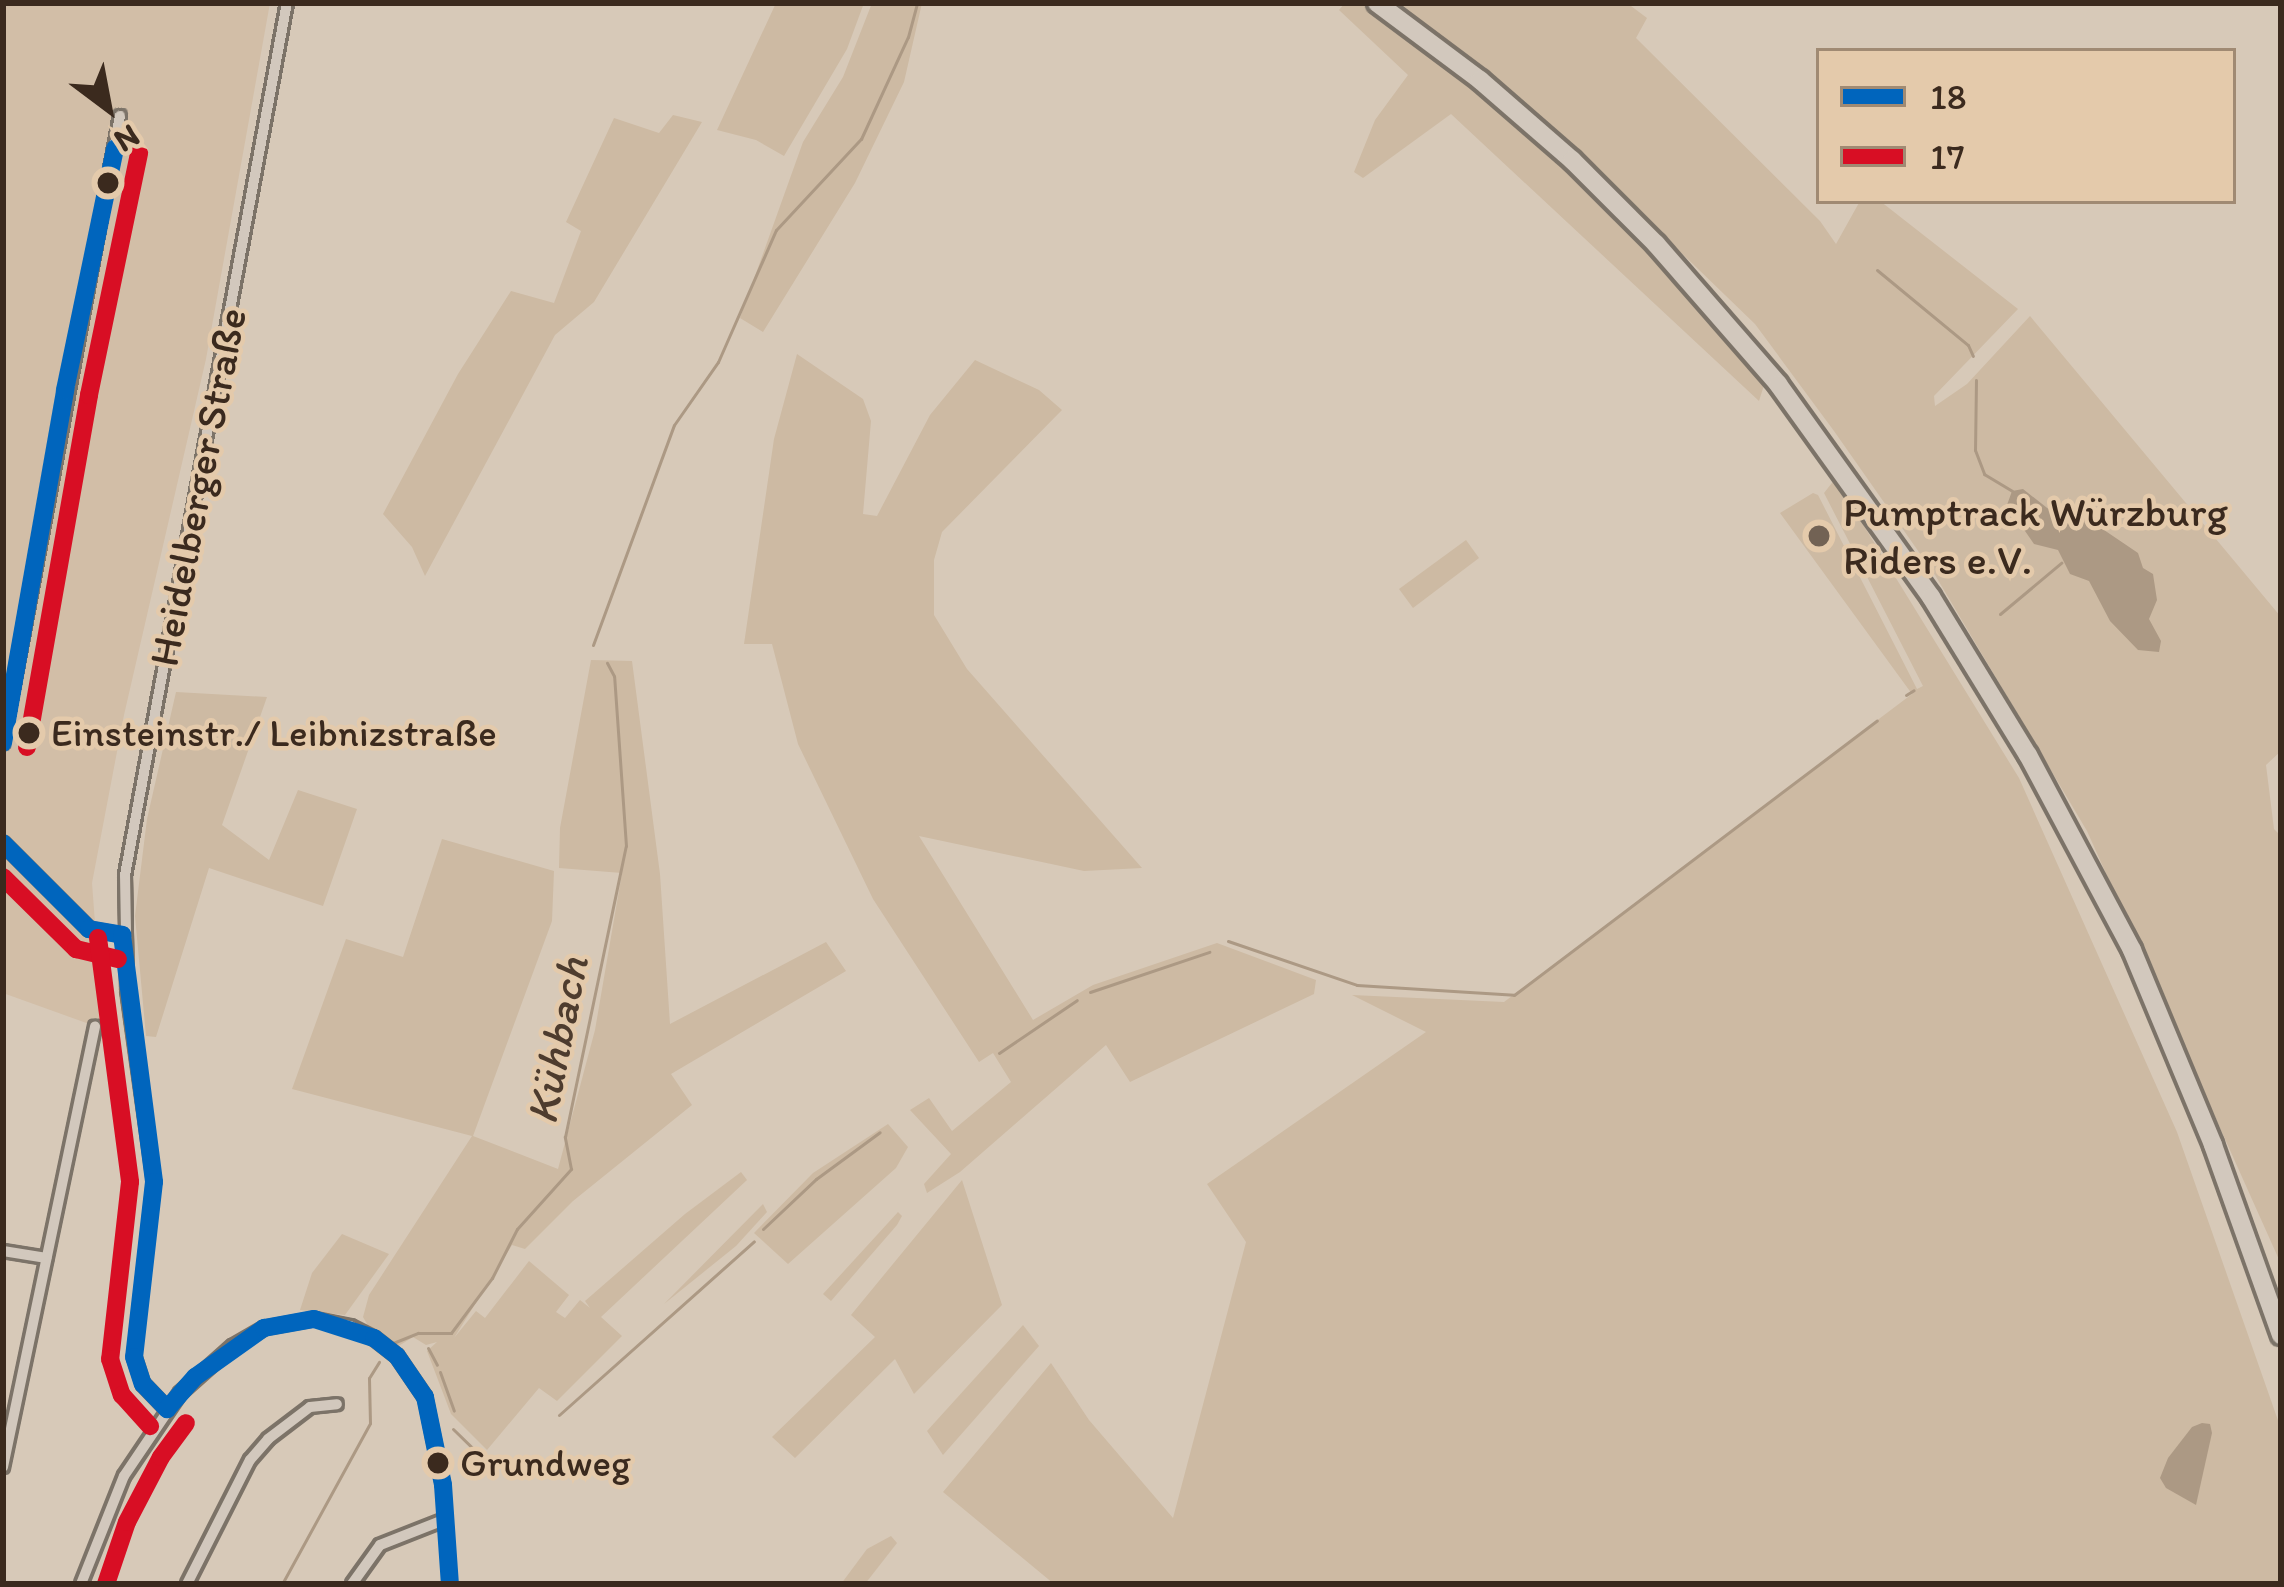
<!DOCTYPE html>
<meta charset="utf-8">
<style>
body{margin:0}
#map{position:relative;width:2284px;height:1587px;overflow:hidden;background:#d7c9b8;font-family:Itim,sans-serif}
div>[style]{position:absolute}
.built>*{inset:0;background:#d2bea7}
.green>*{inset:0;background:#cdbaa3}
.water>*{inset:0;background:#ac9984}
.stream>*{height:3px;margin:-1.5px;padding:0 1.5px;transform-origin:1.5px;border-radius:1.5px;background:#ac9984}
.roads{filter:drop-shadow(3px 0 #7c7368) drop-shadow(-3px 0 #7c7368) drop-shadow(0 3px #7c7368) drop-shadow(0 -3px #7c7368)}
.minor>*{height:10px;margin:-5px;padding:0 5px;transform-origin:5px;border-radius:5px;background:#d2c8bd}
.primary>*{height:18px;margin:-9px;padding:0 9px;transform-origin:9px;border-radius:9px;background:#d2c8bd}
.bus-1>*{height:18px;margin:-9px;padding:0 9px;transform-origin:9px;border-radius:9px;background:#0065bd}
.bus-2>*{height:18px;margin:-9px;padding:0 9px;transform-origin:9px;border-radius:9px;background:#d80e24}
.dots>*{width:33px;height:33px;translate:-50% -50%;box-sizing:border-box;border:6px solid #e4caab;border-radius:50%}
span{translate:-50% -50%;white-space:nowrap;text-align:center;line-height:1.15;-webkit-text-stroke:9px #e4caab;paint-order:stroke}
.bus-label{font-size:39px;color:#3b2a1e}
.left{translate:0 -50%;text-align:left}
.street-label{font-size:42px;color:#3b2a1e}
.poi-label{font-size:42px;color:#3b2a1e}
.water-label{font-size:45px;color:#4e3c2e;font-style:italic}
.frame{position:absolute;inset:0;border:6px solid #3b2a1e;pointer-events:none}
.legend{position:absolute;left:1816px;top:48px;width:420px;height:156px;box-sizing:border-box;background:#e4caab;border:3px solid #a08a73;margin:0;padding:15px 21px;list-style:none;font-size:36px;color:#3b2a1e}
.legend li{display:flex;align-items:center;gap:24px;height:60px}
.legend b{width:60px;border:3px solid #a08a73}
.north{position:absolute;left:48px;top:48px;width:120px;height:120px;-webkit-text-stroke:9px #e4caab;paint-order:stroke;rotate:148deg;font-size:33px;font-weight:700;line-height:48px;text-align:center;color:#3b2a1e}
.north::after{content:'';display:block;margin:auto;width:42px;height:54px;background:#3b2a1e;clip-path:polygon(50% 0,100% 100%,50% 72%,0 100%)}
</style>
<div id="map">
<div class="built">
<i style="clip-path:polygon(3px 3px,270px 3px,206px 359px,124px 715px,92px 883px,96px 936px,117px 1034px,3px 993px)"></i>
</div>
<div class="green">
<i style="clip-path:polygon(776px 3px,864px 3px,847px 49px,784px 156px,756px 140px,717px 130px)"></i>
<i style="clip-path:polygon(872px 3px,922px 3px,904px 82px,855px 183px,763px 332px,740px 318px,803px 142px,843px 77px)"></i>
<i style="clip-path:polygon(1345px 3px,1367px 3px,1425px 47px,1604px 205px,1765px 382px,1759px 401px,1451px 114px,1363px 178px,1354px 172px,1375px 120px,1408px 75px,1339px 10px)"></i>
<i style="clip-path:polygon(1395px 3px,1627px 3px,1647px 18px,1636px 38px,1820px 221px,1836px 244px,1860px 201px,1880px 201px,2018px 309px,1934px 396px,1935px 406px,1967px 384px,2030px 316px,2281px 617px,2281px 751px,2266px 765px,2274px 829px,2281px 836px,2281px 1264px,2087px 831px,1935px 575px,1834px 431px,1755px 324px,1577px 152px)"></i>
<i style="clip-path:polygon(673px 115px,702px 122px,594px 302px,555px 335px,425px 576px,412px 547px,383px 514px,458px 374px,511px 291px,554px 303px,581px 231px,566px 222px,614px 118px,659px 133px)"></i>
<i style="clip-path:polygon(797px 354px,863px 399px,871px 421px,863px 514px,877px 516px,930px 415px,975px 360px,1039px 390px,1062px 410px,942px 532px,934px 560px,934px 615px,967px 669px,1142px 868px,1084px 871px,919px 836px,1033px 1020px,1093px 985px,1217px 943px,1316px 980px,1314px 994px,1130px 1082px,1106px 1045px,960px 1172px,927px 1193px,924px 1184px,951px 1154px,910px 1110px,929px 1098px,952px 1131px,1011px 1082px,993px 1053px,979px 1062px,873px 899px,798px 744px,772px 644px,744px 644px,774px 439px)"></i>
<i style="clip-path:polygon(1835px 479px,2019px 778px,2177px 1132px,2281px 1429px,2281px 1584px,1054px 1584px,943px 1492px,1051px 1363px,1089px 1420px,1173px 1518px,1246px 1242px,1207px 1184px,1426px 1032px,1352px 995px,1504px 1002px,1912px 694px,1780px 513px,1813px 493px,1818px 495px,1917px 689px,1923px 686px,1824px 493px)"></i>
<i style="clip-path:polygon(1466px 540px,1479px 558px,1413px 608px,1399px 589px)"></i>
<i style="clip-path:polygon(591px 660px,632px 661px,660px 874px,670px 1024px,826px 942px,846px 971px,671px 1074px,692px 1105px,573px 1201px,525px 1249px,512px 1245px,454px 1338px,476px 1311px,485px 1318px,529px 1261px,569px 1295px,556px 1312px,565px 1318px,580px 1300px,590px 1308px,585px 1301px,685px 1214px,741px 1172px,747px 1180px,601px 1317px,622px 1336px,557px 1401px,539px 1388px,487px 1450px,451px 1414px,427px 1351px,437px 1342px,426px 1345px,413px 1337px,397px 1347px,370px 1329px,363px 1317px,369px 1295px,472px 1136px,292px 1089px,346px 939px,403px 957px,442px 839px,554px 871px,552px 921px,473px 1136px,558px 1169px,595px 1030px,622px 873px,559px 868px,560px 828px)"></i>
<i style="clip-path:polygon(176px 692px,267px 697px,222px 825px,269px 860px,298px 790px,357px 809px,323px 906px,209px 868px,156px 1037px,146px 1036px,135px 916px,147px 819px)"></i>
<i style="clip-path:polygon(888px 1124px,908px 1147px,896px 1168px,788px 1264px,754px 1233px,813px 1173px)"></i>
<i style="clip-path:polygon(962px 1180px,1002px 1305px,914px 1394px,895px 1359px,795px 1458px,772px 1437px,875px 1337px,851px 1315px)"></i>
<i style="clip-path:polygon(763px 1204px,767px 1212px,736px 1246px,664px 1304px)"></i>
<i style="clip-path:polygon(898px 1212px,902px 1216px,897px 1225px,831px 1301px,823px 1294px)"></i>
<i style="clip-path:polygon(342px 1234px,389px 1254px,345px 1315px,300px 1310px,312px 1273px)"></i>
<i style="clip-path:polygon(1023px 1325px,1039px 1346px,943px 1455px,927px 1431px)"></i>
<i style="clip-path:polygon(891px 1536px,897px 1543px,865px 1584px,841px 1584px,867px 1549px)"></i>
</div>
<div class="water">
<i style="clip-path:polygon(2023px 489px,2051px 511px,2065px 516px,2076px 511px,2138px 553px,2143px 568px,2153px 574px,2157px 600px,2149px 619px,2161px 641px,2159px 652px,2138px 650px,2110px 621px,2089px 581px,2070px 574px,2058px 550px,2034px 544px,2007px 505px,2012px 491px)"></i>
<i style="clip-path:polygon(2202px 1423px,2210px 1424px,2212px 1433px,2196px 1505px,2166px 1488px,2160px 1478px,2168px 1458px,2192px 1427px)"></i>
</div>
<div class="stream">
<i style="left:1877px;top:270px;width:118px;rotate:39.5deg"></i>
<i style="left:1968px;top:345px;width:12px;rotate:66deg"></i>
<i style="left:1976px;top:380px;width:70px;rotate:90.8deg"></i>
<i style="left:1975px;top:450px;width:26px;rotate:69deg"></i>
<i style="left:1984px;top:474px;width:33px;rotate:31deg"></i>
<i style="left:2000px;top:614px;width:80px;rotate:-39.9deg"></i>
<i style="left:593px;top:645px;width:234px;rotate:-69.8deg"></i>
<i style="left:674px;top:425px;width:77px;rotate:-55.1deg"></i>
<i style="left:718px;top:362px;width:144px;rotate:-66.3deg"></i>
<i style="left:776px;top:230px;width:125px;rotate:-47deg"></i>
<i style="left:861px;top:139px;width:112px;rotate:-65.3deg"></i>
<i style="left:908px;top:37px;width:35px;rotate:-75deg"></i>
<i style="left:1906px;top:695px;width:9px;rotate:-32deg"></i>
<i style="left:1228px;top:941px;width:136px;rotate:18.8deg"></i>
<i style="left:1357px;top:985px;width:157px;rotate:3.6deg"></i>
<i style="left:1514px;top:995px;width:455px;rotate:-37.1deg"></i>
<i style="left:1090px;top:992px;width:126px;rotate:-18.6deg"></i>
<i style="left:999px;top:1053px;width:94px;rotate:-34.2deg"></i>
<i style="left:763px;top:1229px;width:73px;rotate:-43.3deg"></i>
<i style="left:816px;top:1179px;width:79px;rotate:-36.3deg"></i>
<i style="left:393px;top:1343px;width:27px;rotate:-22deg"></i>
<i style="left:418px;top:1333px;width:33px"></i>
<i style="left:451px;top:1333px;width:69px;rotate:-53.3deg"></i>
<i style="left:492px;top:1278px;width:55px;rotate:-63deg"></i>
<i style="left:517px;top:1229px;width:81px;rotate:-48deg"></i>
<i style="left:571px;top:1169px;width:33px;rotate:-101deg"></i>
<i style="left:565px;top:1137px;width:297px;rotate:-78.2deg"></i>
<i style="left:626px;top:846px;width:170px;rotate:-94deg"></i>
<i style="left:614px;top:676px;width:15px;rotate:-118deg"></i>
<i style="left:428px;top:1348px;width:19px;rotate:62deg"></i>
<i style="left:440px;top:1372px;width:41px;rotate:70.3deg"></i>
<i style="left:559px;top:1415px;width:261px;rotate:-41.7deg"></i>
<i style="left:453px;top:1429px;width:56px;rotate:44.3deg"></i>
<i style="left:282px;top:1584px;width:183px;rotate:-61.3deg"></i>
<i style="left:370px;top:1423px;width:45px;rotate:-91.3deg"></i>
<i style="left:369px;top:1378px;width:19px;rotate:-58deg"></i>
</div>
<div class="roads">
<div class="minor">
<i style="left:3px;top:743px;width:638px;rotate:-79.43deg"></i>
<i style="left:3px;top:843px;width:122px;rotate:45deg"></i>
<i style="left:89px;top:929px;width:34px;rotate:10deg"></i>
<i style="left:3px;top:1251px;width:44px;rotate:9.2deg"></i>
<i style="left:167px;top:1409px;width:35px;rotate:-134deg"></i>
<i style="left:143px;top:1384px;width:28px;rotate:-108deg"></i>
<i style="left:134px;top:1357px;width:176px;rotate:-83.5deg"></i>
<i style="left:154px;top:1182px;width:195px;rotate:-98deg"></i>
<i style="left:127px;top:989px;width:114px;rotate:-91deg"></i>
<i style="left:125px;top:875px;width:887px;rotate:-79.48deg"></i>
<i style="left:3px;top:1467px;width:450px;rotate:-78.2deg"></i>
<i style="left:81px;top:1584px;width:116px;rotate:-68.3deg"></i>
<i style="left:124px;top:1476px;width:100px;rotate:-56deg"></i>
<i style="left:180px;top:1393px;width:71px;rotate:-41.6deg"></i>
<i style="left:233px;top:1346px;width:36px;rotate:-30deg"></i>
<i style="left:264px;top:1328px;width:51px;rotate:-10.2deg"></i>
<i style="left:314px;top:1319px;width:37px;rotate:11deg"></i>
<i style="left:350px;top:1326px;width:27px;rotate:27deg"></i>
<i style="left:374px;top:1338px;width:29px;rotate:38deg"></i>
<i style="left:397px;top:1356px;width:50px;rotate:55.7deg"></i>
<i style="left:425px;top:1397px;width:90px;rotate:78.4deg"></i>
<i style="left:443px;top:1485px;width:99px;rotate:86deg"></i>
<i style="left:187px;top:1584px;width:139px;rotate:-63.1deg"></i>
<i style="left:250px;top:1460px;width:28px;rotate:-49deg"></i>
<i style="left:268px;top:1439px;width:53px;rotate:-37.3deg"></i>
<i style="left:310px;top:1407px;width:27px;rotate:-6deg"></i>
<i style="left:352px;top:1584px;width:48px;rotate:-54.3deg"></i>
<i style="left:380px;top:1545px;width:71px;rotate:-21.5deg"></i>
</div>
<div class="primary">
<i style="left:1377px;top:3px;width:129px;rotate:36.8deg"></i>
<i style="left:1480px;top:80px;width:122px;rotate:41deg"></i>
<i style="left:1572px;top:160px;width:119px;rotate:45deg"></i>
<i style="left:1656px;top:244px;width:186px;rotate:48.9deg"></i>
<i style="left:1778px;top:384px;width:262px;rotate:54.3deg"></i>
<i style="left:1931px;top:597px;width:185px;rotate:58.5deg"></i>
<i style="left:2028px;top:755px;width:221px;rotate:61.9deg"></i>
<i style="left:2132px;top:950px;width:211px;rotate:67.4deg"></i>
<i style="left:2213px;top:1145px;width:202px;rotate:70.3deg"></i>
</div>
</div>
<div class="bus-1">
<i style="left:3px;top:743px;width:358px;rotate:-80deg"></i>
<i style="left:65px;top:390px;width:247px;rotate:-78.3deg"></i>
<i style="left:3px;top:843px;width:122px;rotate:45deg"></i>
<i style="left:89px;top:929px;width:34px;rotate:10deg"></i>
<i style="left:122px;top:935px;width:249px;rotate:82.6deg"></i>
<i style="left:154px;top:1182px;width:176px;rotate:96.5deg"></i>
<i style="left:134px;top:1357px;width:28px;rotate:72deg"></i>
<i style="left:143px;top:1384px;width:35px;rotate:46deg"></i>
<i style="left:167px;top:1409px;width:43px;rotate:-48.8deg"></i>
<i style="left:195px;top:1377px;width:85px;rotate:-35.4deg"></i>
<i style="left:264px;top:1328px;width:51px;rotate:-10.2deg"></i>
<i style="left:314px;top:1319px;width:63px;rotate:17.6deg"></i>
<i style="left:374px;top:1338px;width:29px;rotate:38deg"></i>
<i style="left:397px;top:1356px;width:50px;rotate:55.7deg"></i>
<i style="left:425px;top:1397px;width:90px;rotate:78.4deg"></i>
<i style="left:443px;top:1485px;width:99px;rotate:86deg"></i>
</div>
<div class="bus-2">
<i style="left:27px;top:747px;width:357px;rotate:-80deg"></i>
<i style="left:89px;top:395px;width:247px;rotate:-78.3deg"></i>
<i style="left:3px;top:877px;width:103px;rotate:44.6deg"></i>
<i style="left:76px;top:949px;width:43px;rotate:13.4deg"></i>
<i style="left:98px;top:938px;width:246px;rotate:82.5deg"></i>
<i style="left:130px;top:1182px;width:178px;rotate:96.4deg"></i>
<i style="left:110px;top:1359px;width:38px;rotate:72deg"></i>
<i style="left:122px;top:1395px;width:42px;rotate:47.9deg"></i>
<i style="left:106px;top:1584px;width:65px;rotate:-71.3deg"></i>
<i style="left:127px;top:1522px;width:73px;rotate:-62.4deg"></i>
<i style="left:161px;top:1457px;width:42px;rotate:-53.7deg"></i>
</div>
<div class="dots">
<i style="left:108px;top:183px;background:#3b2a1e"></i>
<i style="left:1819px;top:536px;background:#726254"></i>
<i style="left:29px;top:733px;background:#3b2a1e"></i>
<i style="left:438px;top:1463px;background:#3b2a1e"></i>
</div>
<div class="bus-label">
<span class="left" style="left:51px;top:733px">Einsteinstr./ Leibnizstraße</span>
<span class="left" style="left:460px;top:1463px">Grundweg</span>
</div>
<div class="street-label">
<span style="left:198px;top:487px;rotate:-79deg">Heidelberger Straße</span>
</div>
<div class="poi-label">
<span class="left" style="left:1843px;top:536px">Pumptrack Würzburg<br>Riders e.V.</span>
</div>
<div class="water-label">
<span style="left:557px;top:1040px;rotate:-79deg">Kühbach</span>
</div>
<div class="frame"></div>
<ul class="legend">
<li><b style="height:15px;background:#0065bd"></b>18</li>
<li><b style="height:15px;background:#d80e24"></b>17</li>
</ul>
<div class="north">N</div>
</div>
